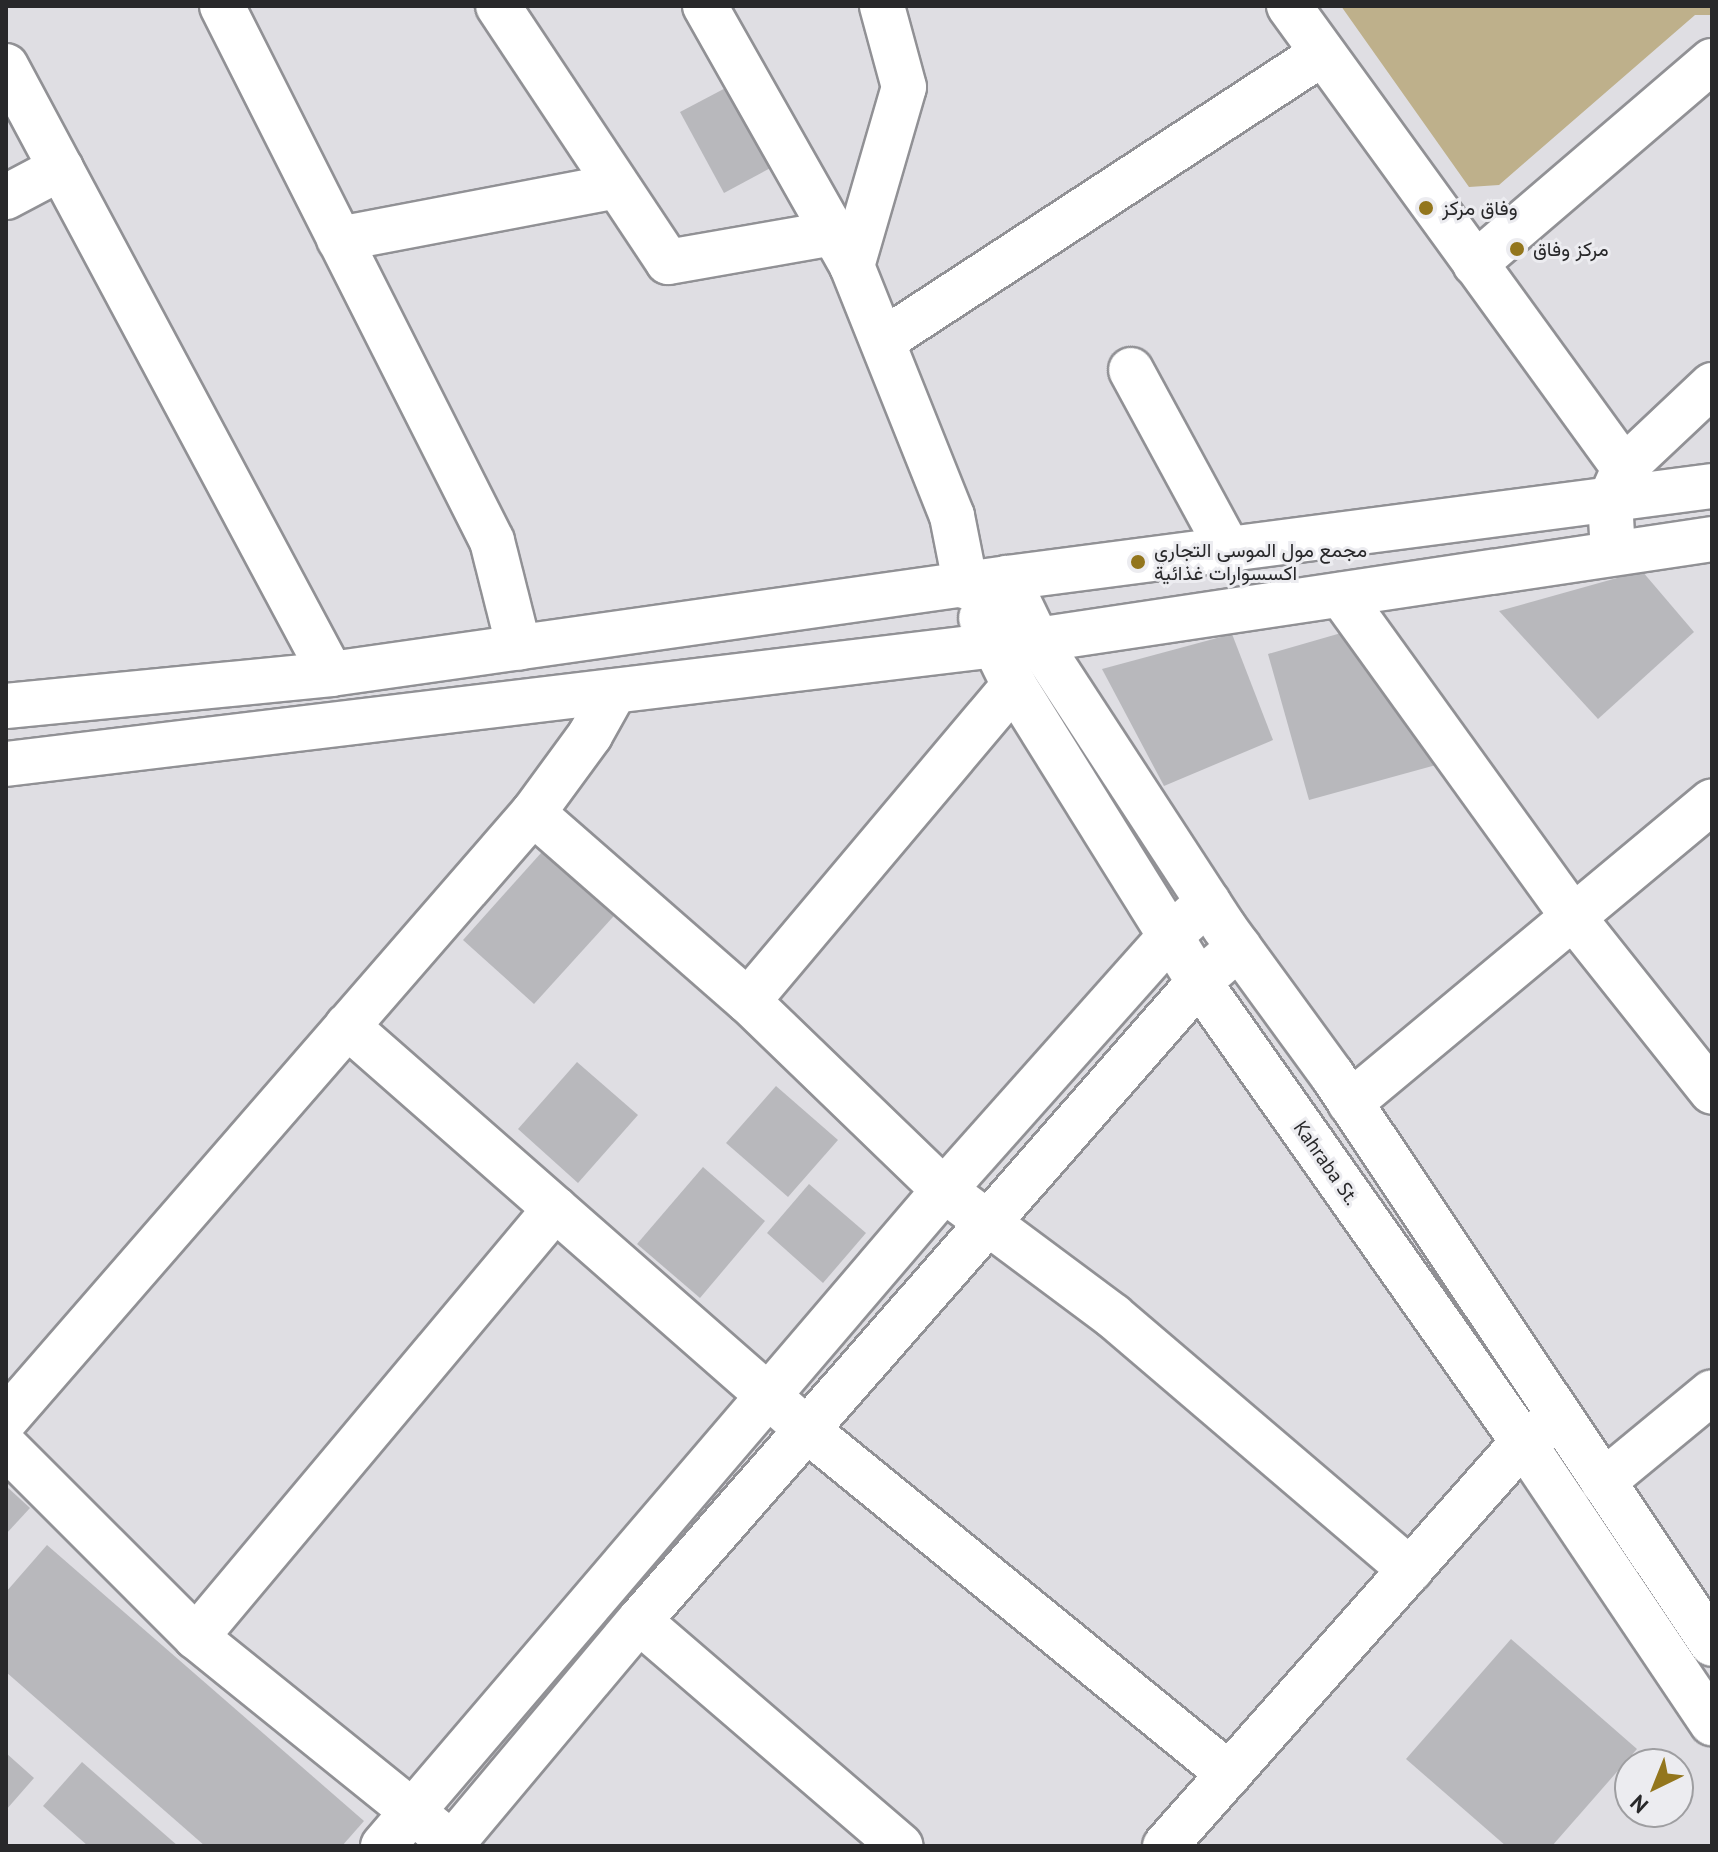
<!DOCTYPE html>
<meta charset="utf-8">
<style>
body{margin:0}
#map{position:relative;width:1718px;height:1852px;overflow:hidden;background:#dfdee3;font-family:"PT Sans",Vazirmatn,sans-serif}
div>[style]{position:absolute}
.green>*{inset:0;background:#beb08b}
.building>*{inset:0;background:#b8b8bc}
.roads{filter:drop-shadow(2px 0 #919195) drop-shadow(-2px 0 #919195) drop-shadow(0 2px #919195) drop-shadow(0 -2px #919195)}
.minor>*{height:44px;margin:-22px;padding:0 22px;transform-origin:22px;border-radius:22px;background:#fff}
.major>*{height:44px;margin:-22px;padding:0 22px;transform-origin:22px;border-radius:22px;background:#fff}
.dots>*{width:22px;height:22px;translate:-50% -50%;box-sizing:border-box;border:4px solid #ececf0;border-radius:50%}
span{translate:-50% -50%;white-space:nowrap;text-align:center;line-height:1.15;-webkit-text-stroke:6px #ececf0;paint-order:stroke}
.poi-label{font-size:20px;color:#28282a}
.left{translate:0 -50%;text-align:left}
.street-label{font-size:20px;color:#28282a}
.frame{position:absolute;inset:0;border:8px solid #28282a;pointer-events:none}
.north{position:absolute;left:1614px;top:1748px;width:80px;height:80px;box-sizing:border-box;background:#ececf0;border:2px solid #9e9ea1;border-radius:50%;rotate:223deg;font-size:22px;font-weight:700;line-height:32px;text-align:center;color:#28282a}
.north::after{content:'';display:block;margin:auto;width:28px;height:36px;background:#93761d;clip-path:polygon(50% 0,100% 100%,50% 72%,0 100%)}
</style>
<div id="map">
<div class="green">
<i style="clip-path:polygon(1341px 6px,1712px 6px,1712px 15px,1695px 15px,1499px 185px,1469px 187px)"></i>
</div>
<div class="building">
<i style="clip-path:polygon(735px 83px,778px 164px,724px 193px,680px 112px)"></i>
<i style="clip-path:polygon(1642px 571px,1694px 632px,1598px 719px,1499px 611px)"></i>
<i style="clip-path:polygon(1355px 629px,1436px 765px,1309px 800px,1268px 654px)"></i>
<i style="clip-path:polygon(1232px 634px,1273px 740px,1164px 786px,1102px 669px)"></i>
<i style="clip-path:polygon(550px 843px,622px 907px,534px 1004px,463px 940px)"></i>
<i style="clip-path:polygon(577px 1062px,638px 1115px,578px 1183px,518px 1129px)"></i>
<i style="clip-path:polygon(776px 1086px,838px 1140px,788px 1197px,726px 1143px)"></i>
<i style="clip-path:polygon(703px 1167px,765px 1221px,700px 1298px,637px 1244px)"></i>
<i style="clip-path:polygon(809px 1184px,866px 1233px,823px 1283px,767px 1233px)"></i>
<i style="clip-path:polygon(6px 1486px,30px 1508px,6px 1534px)"></i>
<i style="clip-path:polygon(47px 1545px,364px 1821px,342px 1846px,205px 1846px,6px 1672px,6px 1592px)"></i>
<i style="clip-path:polygon(1511px 1639px,1637px 1749px,1552px 1846px,1506px 1846px,1406px 1759px)"></i>
<i style="clip-path:polygon(6px 1753px,34px 1778px,6px 1810px)"></i>
<i style="clip-path:polygon(82px 1762px,178px 1846px,88px 1846px,43px 1806px)"></i>
</div>
<div class="roads">
<div class="minor">
<i style="left:222px;top:6px;width:599px;rotate:63.22deg"></i>
<i style="left:492px;top:541px;width:110px;rotate:75.8deg"></i>
<i style="left:498px;top:6px;width:307px;rotate:56.4deg"></i>
<i style="left:668px;top:262px;width:169px;rotate:-9.9deg"></i>
<i style="left:705px;top:6px;width:299px;rotate:60.5deg"></i>
<i style="left:852px;top:266px;width:269px;rotate:68.2deg"></i>
<i style="left:952px;top:516px;width:72px;rotate:78.8deg"></i>
<i style="left:1289px;top:6px;width:571px;rotate:54.05deg"></i>
<i style="left:6px;top:66px;width:689px;rotate:61.87deg"></i>
<i style="left:6px;top:197px;width:62px;rotate:-27.8deg"></i>
<i style="left:339px;top:239px;width:282px;rotate:-10.8deg"></i>
<i style="left:1475px;top:264px;width:312px;rotate:-40.6deg"></i>
<i style="left:852px;top:266px;width:186px;rotate:-73.8deg"></i>
<i style="left:904px;top:87px;width:84px;rotate:-105.2deg"></i>
<i style="left:884px;top:340px;width:524px;rotate:-33.17deg"></i>
<i style="left:1131px;top:370px;width:207px;rotate:61.5deg"></i>
<i style="left:1613px;top:553px;width:53px;rotate:-93.2deg"></i>
<i style="left:1610px;top:500px;width:35px;rotate:-66deg"></i>
<i style="left:1624px;top:468px;width:121px;rotate:-43.3deg"></i>
<i style="left:1341px;top:595px;width:397px;rotate:54.2deg"></i>
<i style="left:1573px;top:917px;width:223px;rotate:51.5deg"></i>
<i style="left:533px;top:813px;width:286px;rotate:41.2deg"></i>
<i style="left:748px;top:1001px;width:272px;rotate:44deg"></i>
<i style="left:944px;top:1190px;width:211px;rotate:36.7deg"></i>
<i style="left:1113px;top:1316px;width:391px;rotate:40.5deg"></i>
<i style="left:748px;top:1001px;width:413px;rotate:-49.9deg"></i>
<i style="left:347px;top:1026px;width:611px;rotate:41.28deg"></i>
<i style="left:806px;top:1429px;width:546px;rotate:39.2deg"></i>
<i style="left:1350px;top:1103px;width:471px;rotate:-39.8deg"></i>
<i style="left:6px;top:1419px;width:803px;rotate:-48.99deg"></i>
<i style="left:533px;top:813px;width:97px;rotate:-53.8deg"></i>
<i style="left:590px;top:735px;width:49px;rotate:-60.8deg"></i>
<i style="left:6px;top:1447px;width:269px;rotate:45deg"></i>
<i style="left:196px;top:1637px;width:307px;rotate:38.9deg"></i>
<i style="left:1603px;top:1482px;width:141px;rotate:-39.5deg"></i>
<i style="left:639px;top:1621px;width:345px;rotate:40.7deg"></i>
<i style="left:196px;top:1637px;width:559px;rotate:-50.01deg"></i>
<i style="left:383px;top:1846px;width:863px;rotate:-49.46deg"></i>
<i style="left:944px;top:1190px;width:340px;rotate:-48.3deg"></i>
<i style="left:1170px;top:936px;width:51px;rotate:-41.8deg"></i>
<i style="left:450px;top:1846px;width:294px;rotate:-50deg"></i>
<i style="left:639px;top:1621px;width:850px;rotate:-48.77deg"></i>
<i style="left:1199px;top:982px;width:53px;rotate:-41.2deg"></i>
<i style="left:1165px;top:1846px;width:540px;rotate:-48.45deg"></i>
<i style="left:1523px;top:1442px;width:38px;rotate:-33deg"></i>
</div>
<div class="major">
<i style="left:1007px;top:578px;width:69px;rotate:64.2deg"></i>
<i style="left:1037px;top:640px;width:343px;rotate:56.9deg"></i>
<i style="left:1224px;top:927px;width:183px;rotate:53.9deg"></i>
<i style="left:1332px;top:1075px;width:684px;rotate:56.26deg"></i>
<i style="left:981px;top:618px;width:75px;rotate:63.8deg"></i>
<i style="left:1014px;top:685px;width:350px;rotate:58.1deg"></i>
<i style="left:1199px;top:982px;width:563px;rotate:54.84deg"></i>
<i style="left:1523px;top:1442px;width:339px;rotate:56.1deg"></i>
<i style="left:6px;top:706px;width:327px;rotate:-5.6deg"></i>
<i style="left:331px;top:674px;width:683px;rotate:-8.08deg"></i>
<i style="left:1007px;top:578px;width:711px;rotate:-7.43deg"></i>
<i style="left:6px;top:764px;width:1038px;rotate:-6.86deg"></i>
<i style="left:1037px;top:640px;width:683px;rotate:-8.51deg"></i>
</div>
</div>
<div class="dots">
<i style="left:1426px;top:208px;background:#93761d"></i>
<i style="left:1517px;top:249px;background:#93761d"></i>
<i style="left:1138px;top:562px;background:#93761d"></i>
</div>
<div class="poi-label">
<span class="left" style="left:1442px;top:208px">وفاق مركز</span>
<span class="left" style="left:1533px;top:249px">مركز وفاق</span>
<span class="left" style="left:1154px;top:562px">مجمع مول الموسى التجاري<br>اكسسوارات غذائية</span>
</div>
<div class="street-label">
<span style="left:1326px;top:1163px;rotate:55deg">Kahraba St.</span>
</div>
<div class="frame"></div>
<div class="north">N</div>
</div>
